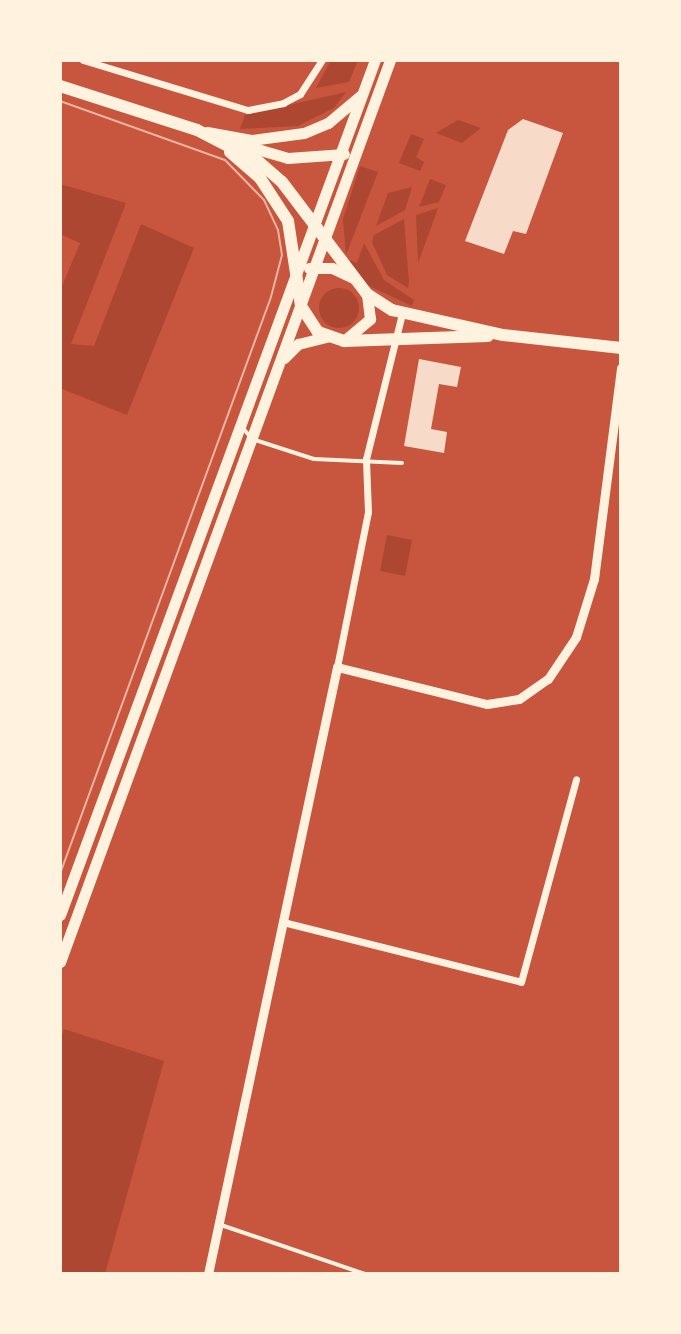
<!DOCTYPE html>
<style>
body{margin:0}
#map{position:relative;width:681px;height:1334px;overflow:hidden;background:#c8553d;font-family:"Open Sans",sans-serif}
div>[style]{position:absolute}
.green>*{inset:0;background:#ae4732}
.round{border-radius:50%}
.building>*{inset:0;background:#f7dbc8}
.service>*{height:4px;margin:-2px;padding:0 2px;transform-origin:2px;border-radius:2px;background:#fff3e0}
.minor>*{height:7px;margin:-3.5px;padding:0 3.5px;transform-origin:3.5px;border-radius:3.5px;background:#fff3e0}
.tertiary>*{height:9px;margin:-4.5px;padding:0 4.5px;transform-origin:4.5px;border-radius:4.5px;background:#fff3e0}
.primary>*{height:11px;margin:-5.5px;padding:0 5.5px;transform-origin:5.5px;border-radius:5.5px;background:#fff3e0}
.trunk>*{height:12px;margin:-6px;padding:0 6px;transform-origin:6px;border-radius:6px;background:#fff3e0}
.tram>*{height:2px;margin:-1px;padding:0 1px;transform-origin:1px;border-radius:1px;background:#e9b49f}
span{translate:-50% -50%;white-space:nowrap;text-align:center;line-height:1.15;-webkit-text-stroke:6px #fff3e0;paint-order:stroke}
.frame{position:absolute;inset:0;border:62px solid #fff3e0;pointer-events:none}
</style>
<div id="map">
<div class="green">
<i style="clip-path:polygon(331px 60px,358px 60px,349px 82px,316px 88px)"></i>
<i style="clip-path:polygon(346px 92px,334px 108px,298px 126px,240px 129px,245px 115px)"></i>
<i style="clip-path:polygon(458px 120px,481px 128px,462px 143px,436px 133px)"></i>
<i style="clip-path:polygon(411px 134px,424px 139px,416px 157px,424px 162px,420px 171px,399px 163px)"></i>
<i style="clip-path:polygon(360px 166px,378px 172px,346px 255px,343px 219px)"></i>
<i style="clip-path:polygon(430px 179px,446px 185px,439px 202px,419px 207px)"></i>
<i style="clip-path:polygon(60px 184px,126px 203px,71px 344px,94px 346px,141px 224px,194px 248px,127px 415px,60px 388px,60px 291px,80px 243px,60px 234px)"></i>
<i style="clip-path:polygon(412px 187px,405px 210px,376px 226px,388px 193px)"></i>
<i style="clip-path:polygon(438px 208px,432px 225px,418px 263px,416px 215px)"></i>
<i style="clip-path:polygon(404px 219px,409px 282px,408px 288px,387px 275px,372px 242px,374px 235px)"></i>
<i style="clip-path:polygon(364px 243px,384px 280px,414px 300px,412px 306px,367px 285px,349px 260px,357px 263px)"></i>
<i class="round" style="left:319px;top:288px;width:40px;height:40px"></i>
<i style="clip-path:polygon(387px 535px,412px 540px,405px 576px,380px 571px)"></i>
<i style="clip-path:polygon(64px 1029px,164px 1061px,105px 1274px,60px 1274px,60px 1041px)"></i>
</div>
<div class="building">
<i style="clip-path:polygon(523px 119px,563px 133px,526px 234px,513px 231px,504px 254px,465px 241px,508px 130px)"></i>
<i style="clip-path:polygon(419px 359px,461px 367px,457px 387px,439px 384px,431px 429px,447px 432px,444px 453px,404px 446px)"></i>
</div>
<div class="service">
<i style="left:242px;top:427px;width:16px;rotate:50deg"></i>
<i style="left:252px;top:439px;width:65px;rotate:17.9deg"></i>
<i style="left:314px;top:459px;width:88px;rotate:2.6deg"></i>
<i style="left:221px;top:1225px;width:152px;rotate:18.8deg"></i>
</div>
<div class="minor">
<i style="left:83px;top:60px;width:172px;rotate:16.9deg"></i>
<i style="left:248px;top:110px;width:36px;rotate:-11deg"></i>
<i style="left:283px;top:103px;width:19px;rotate:-28deg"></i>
<i style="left:300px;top:94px;width:40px;rotate:-57.1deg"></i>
<i style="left:337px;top:667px;width:158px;rotate:-78.7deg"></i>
<i style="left:368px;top:512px;width:53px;rotate:-92.2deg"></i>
<i style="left:366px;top:459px;width:149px;rotate:-76.1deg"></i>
<i style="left:283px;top:922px;width:245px;rotate:14.1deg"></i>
<i style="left:521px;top:982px;width:210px;rotate:-74.8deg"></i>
</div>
<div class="tertiary">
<i style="left:208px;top:1274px;width:621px;rotate:-78deg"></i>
<i style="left:337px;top:667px;width:154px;rotate:13.9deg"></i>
<i style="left:487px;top:704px;width:32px;rotate:-9deg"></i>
<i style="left:519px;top:699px;width:35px;rotate:-35deg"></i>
<i style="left:548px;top:679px;width:50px;rotate:-56.3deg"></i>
<i style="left:576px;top:637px;width:61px;rotate:-72.8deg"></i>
<i style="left:594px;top:579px;width:213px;rotate:-82.7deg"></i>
</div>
<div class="primary">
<i style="left:207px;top:132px;width:46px;rotate:10.1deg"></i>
<i style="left:252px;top:140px;width:52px;rotate:-7.7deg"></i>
<i style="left:304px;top:133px;width:26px;rotate:-23deg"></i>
<i style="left:328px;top:123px;width:42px;rotate:-40.2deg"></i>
<i style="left:236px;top:143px;width:54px;rotate:16.1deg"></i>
<i style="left:288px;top:158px;width:56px;rotate:-4.1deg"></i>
<i style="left:309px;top:268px;width:23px"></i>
<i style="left:332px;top:268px;width:23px;rotate:25deg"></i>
<i style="left:345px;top:340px;width:33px;rotate:-40deg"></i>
<i style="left:370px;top:319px;width:25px;rotate:-97deg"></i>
<i style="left:284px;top:358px;width:20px;rotate:-45deg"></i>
<i style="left:298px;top:344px;width:30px;rotate:-14deg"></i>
<i style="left:60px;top:915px;width:911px;rotate:-69.78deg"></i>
<i style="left:60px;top:962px;width:960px;rotate:-69.9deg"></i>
</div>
<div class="trunk">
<i style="left:60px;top:86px;width:144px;rotate:17.8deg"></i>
<i style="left:197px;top:130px;width:70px;rotate:27.3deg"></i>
<i style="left:259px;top:162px;width:30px;rotate:41deg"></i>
<i style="left:282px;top:182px;width:141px;rotate:52.8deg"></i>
<i style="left:367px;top:294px;width:30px;rotate:33deg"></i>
<i style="left:392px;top:310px;width:114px;rotate:12.7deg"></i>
<i style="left:503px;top:335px;width:119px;rotate:6.3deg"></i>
<i style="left:230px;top:152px;width:40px;rotate:41deg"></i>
<i style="left:260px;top:178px;width:51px;rotate:56.9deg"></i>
<i style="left:288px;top:221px;width:86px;rotate:81.3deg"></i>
<i style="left:301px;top:306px;width:31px;rotate:57deg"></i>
<i style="left:318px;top:332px;width:28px;rotate:19deg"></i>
<i style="left:344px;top:341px;width:144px;rotate:-2deg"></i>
</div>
<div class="tram">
<i style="left:60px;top:101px;width:175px;rotate:19.7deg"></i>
<i style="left:225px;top:160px;width:56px;rotate:45.7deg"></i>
<i style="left:264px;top:200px;width:33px;rotate:65deg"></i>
<i style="left:278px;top:230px;width:25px;rotate:81deg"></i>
<i style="left:282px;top:255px;width:43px;rotate:104.7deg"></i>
<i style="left:271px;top:297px;width:614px;rotate:110.09deg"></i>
</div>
<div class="frame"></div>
</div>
